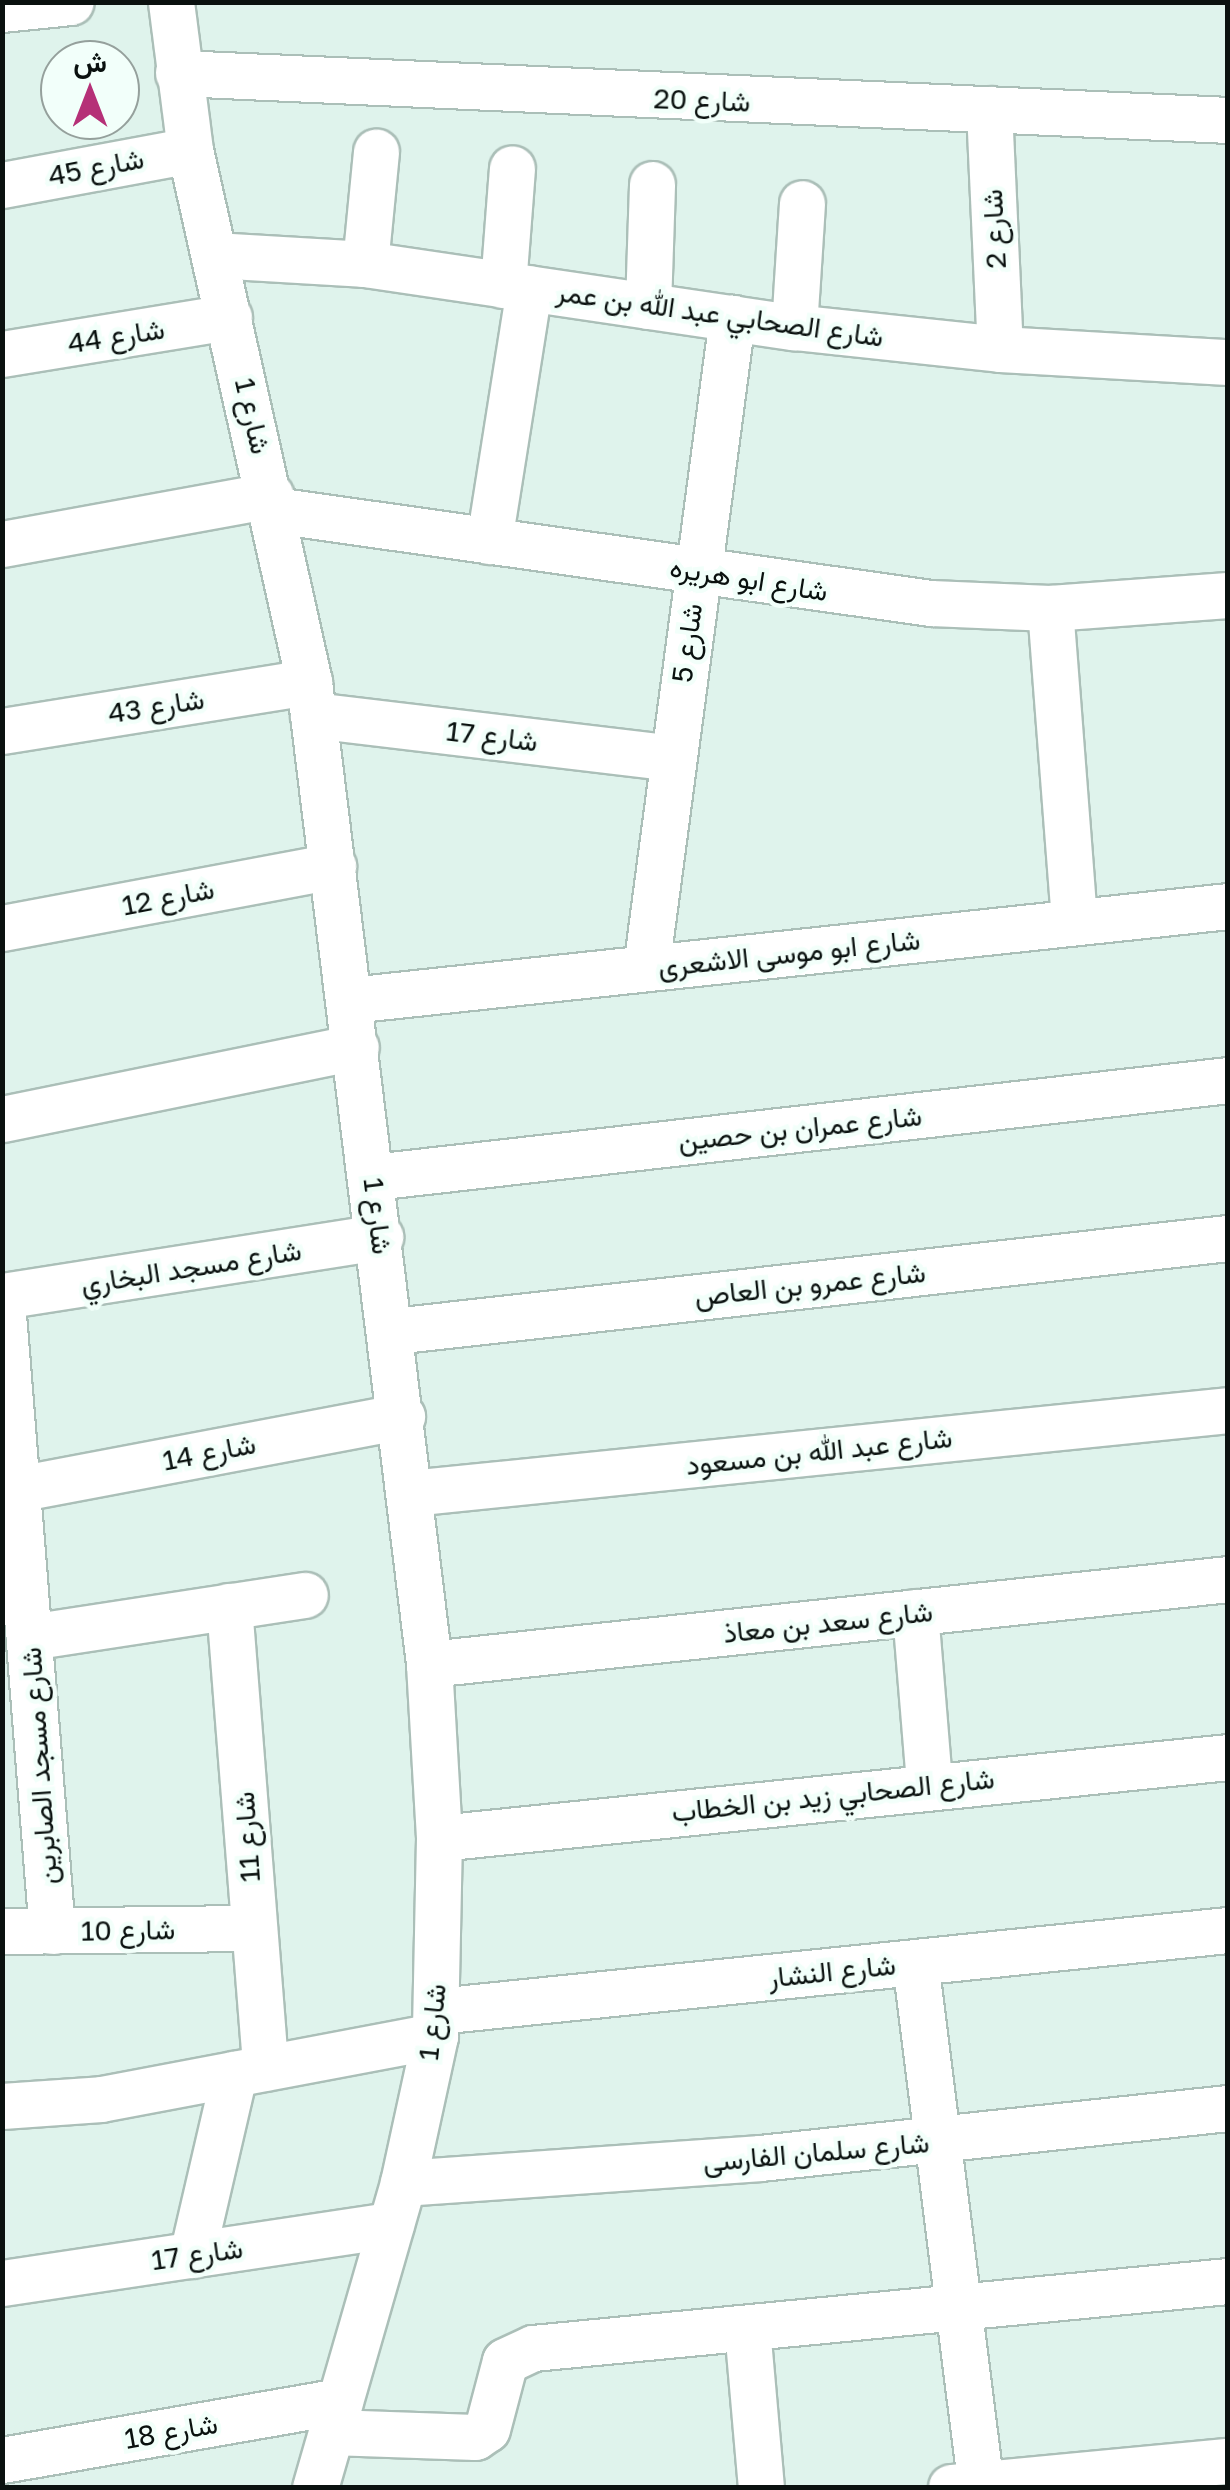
<!DOCTYPE html>
<meta charset="utf-8">
<style>
body{margin:0}
#map{position:relative;width:1230px;height:2490px;overflow:hidden;background:#dff3ec;font-family:"Golos Text",Vazirmatn,sans-serif}
div>[style]{position:absolute}
.roads{filter:drop-shadow(2px 0 #abbfb8) drop-shadow(-2px 0 #abbfb8) drop-shadow(0 2px #abbfb8) drop-shadow(0 -2px #abbfb8)}
.street>*{height:45px;margin:-22.5px;padding:0 22.5px;transform-origin:22.5px;border-radius:22.5px;background:#fff}
span{translate:-50% -50%;white-space:nowrap;text-align:center;line-height:1.15;-webkit-text-stroke:9px #f2fffa;paint-order:stroke}
.street-label{font-size:28px;color:#0a110f}
.frame{position:absolute;inset:0;border:5px solid #0a110f;pointer-events:none}
.north{position:absolute;left:40px;top:40px;width:100px;height:100px;box-sizing:border-box;background:#f2fffa;border:2px solid #95a09c;border-radius:50%;rotate:0deg;font-size:28px;font-weight:700;line-height:40px;text-align:center;color:#0a110f}
.north::after{content:'';display:block;margin:auto;width:35px;height:45px;background:#b53077;clip-path:polygon(50% 0,100% 100%,50% 72%,0 100%)}
</style>
<div id="map">
<div class="roads">
<div class="street">
<i style="left:171px;top:2px;width:149px;rotate:82.7deg"></i>
<i style="left:190px;top:150px;width:545px;rotate:77.39deg"></i>
<i style="left:309px;top:682px;width:989px;rotate:83.03deg"></i>
<i style="left:429px;top:1664px;width:174px;rotate:86.7deg"></i>
<i style="left:439px;top:1838px;width:198px;rotate:91.2deg"></i>
<i style="left:435px;top:2036px;width:150px;rotate:102.3deg"></i>
<i style="left:403px;top:2183px;width:317px;rotate:106.1deg"></i>
<i style="left:2px;top:9px;width:69px;rotate:-5.8deg"></i>
<i style="left:178px;top:73px;width:1051px;rotate:2.56deg"></i>
<i style="left:989px;top:109px;width:240px;rotate:87.4deg"></i>
<i style="left:2px;top:185px;width:191px;rotate:-10.5deg"></i>
<i style="left:215px;top:255px;width:150px;rotate:3.4deg"></i>
<i style="left:365px;top:264px;width:434px;rotate:8.4deg"></i>
<i style="left:794px;top:327px;width:207px;rotate:6.1deg"></i>
<i style="left:1000px;top:349px;width:228px;rotate:3.3deg"></i>
<i style="left:365px;top:264px;width:113px;rotate:-84.4deg"></i>
<i style="left:503px;top:285px;width:117px;rotate:-85.6deg"></i>
<i style="left:648px;top:306px;width:122px;rotate:-88.1deg"></i>
<i style="left:794px;top:327px;width:124px;rotate:-86.3deg"></i>
<i style="left:2px;top:354px;width:230px;rotate:-9.3deg"></i>
<i style="left:274px;top:510px;width:664px;rotate:8.06deg"></i>
<i style="left:931px;top:603px;width:119px;rotate:2.4deg"></i>
<i style="left:1050px;top:608px;width:178px;rotate:-4.2deg"></i>
<i style="left:489px;top:541px;width:256px;rotate:-81deg"></i>
<i style="left:2px;top:544px;width:273px;rotate:-10.3deg"></i>
<i style="left:1050px;top:608px;width:315px;rotate:85.6deg"></i>
<i style="left:313px;top:715px;width:361px;rotate:6.8deg"></i>
<i style="left:2px;top:731px;width:311px;rotate:-9.1deg"></i>
<i style="left:2px;top:928px;width:337px;rotate:-10.6deg"></i>
<i style="left:646px;top:968px;width:656px;rotate:-82.46deg"></i>
<i style="left:350px;top:1000px;width:883px;rotate:-6.11deg"></i>
<i style="left:2px;top:1119px;width:361px;rotate:-11.5deg"></i>
<i style="left:373px;top:1177px;width:860px;rotate:-6.47deg"></i>
<i style="left:2px;top:1296px;width:383px;rotate:-8.9deg"></i>
<i style="left:2px;top:1302px;width:631px;rotate:85.46deg"></i>
<i style="left:393px;top:1331px;width:840px;rotate:-6.36deg"></i>
<i style="left:17px;top:1489px;width:392px;rotate:-10.7deg"></i>
<i style="left:410px;top:1493px;width:822px;rotate:-5.79deg"></i>
<i style="left:229px;top:1606px;width:463px;rotate:85.5deg"></i>
<i style="left:915px;top:1612px;width:173px;rotate:85.3deg"></i>
<i style="left:29px;top:1637px;width:279px;rotate:-8.7deg"></i>
<i style="left:429px;top:1664px;width:804px;rotate:-6.07deg"></i>
<i style="left:439px;top:1838px;width:793px;rotate:-5.86deg"></i>
<i style="left:2px;top:1931px;width:252px;rotate:-0.7deg"></i>
<i style="left:915px;top:1962px;width:530px;rotate:82.85deg"></i>
<i style="left:437px;top:2011px;width:795px;rotate:-5.85deg"></i>
<i style="left:2px;top:2106px;width:99px;rotate:-4deg"></i>
<i style="left:101px;top:2099px;width:340px;rotate:-10.7deg"></i>
<i style="left:403px;top:2183px;width:358px;rotate:-4deg"></i>
<i style="left:760px;top:2158px;width:471px;rotate:-6.1deg"></i>
<i style="left:192px;top:2255px;width:186px;rotate:-76.9deg"></i>
<i style="left:2px;top:2283px;width:393px;rotate:-8.5deg"></i>
<i style="left:747px;top:2328px;width:161px;rotate:85deg"></i>
<i style="left:331px;top:2432px;width:144px;rotate:2deg"></i>
<i style="left:475px;top:2437px;width:14px;rotate:-34deg"></i>
<i style="left:487px;top:2429px;width:70px;rotate:-75.2deg"></i>
<i style="left:505px;top:2361px;width:31px;rotate:-25deg"></i>
<i style="left:533px;top:2348px;width:698px;rotate:-5.51deg"></i>
<i style="left:2px;top:2460px;width:343px;rotate:-9.9deg"></i>
<i style="left:951px;top:2487px;width:278px;rotate:-5.4deg"></i>
</div>
</div>
<div class="street-label">
<span style="left:702px;top:100px;rotate:2deg">شارع 20</span>
<span style="left:96px;top:167px;rotate:-11deg">شارع 45</span>
<span style="left:994px;top:229px;rotate:-93deg">شارع 2</span>
<span style="left:720px;top:314px;rotate:8deg">شارع الصحابي عبد الله بن عمر</span>
<span style="left:116px;top:336px;rotate:-9deg">شارع 44</span>
<span style="left:253px;top:416px;rotate:77deg">شارع 1</span>
<span style="left:749px;top:579px;rotate:9deg">شارع ابو هريره</span>
<span style="left:687px;top:643px;rotate:-82deg">شارع 5</span>
<span style="left:156px;top:706px;rotate:-9deg">شارع 43</span>
<span style="left:492px;top:736px;rotate:7deg">شارع 17</span>
<span style="left:168px;top:897px;rotate:-11deg">شارع 12</span>
<span style="left:789px;top:953px;rotate:-6deg">شارع ابو موسى الاشعرى</span>
<span style="left:800px;top:1128px;rotate:-6deg">شارع عمران بن حصين</span>
<span style="left:378px;top:1216px;rotate:83deg">شارع 1</span>
<span style="left:191px;top:1267px;rotate:-9deg">شارع مسجد البخاري</span>
<span style="left:810px;top:1284px;rotate:-6deg">شارع عمرو بن العاص</span>
<span style="left:819px;top:1451px;rotate:-6deg">شارع عبد الله بن مسعود</span>
<span style="left:209px;top:1452px;rotate:-11deg">شارع 14</span>
<span style="left:828px;top:1622px;rotate:-6deg">شارع سعد بن معاذ</span>
<span style="left:39px;top:1766px;rotate:-94deg">شارع مسجد الصابرين</span>
<span style="left:833px;top:1795px;rotate:-6deg">شارع الصحابي زيد بن الخطاب</span>
<span style="left:247px;top:1837px;rotate:-94deg">شارع 11</span>
<span style="left:128px;top:1930px;rotate:-1deg">شارع 10</span>
<span style="left:832px;top:1971px;rotate:-6deg">شارع النشار</span>
<span style="left:432px;top:2022px;rotate:-84deg">شارع 1</span>
<span style="left:816px;top:2152px;rotate:-5deg">شارع سلمان الفارسى</span>
<span style="left:197px;top:2254px;rotate:-8deg">شارع 17</span>
<span style="left:171px;top:2431px;rotate:-10deg">شارع 18</span>
</div>
<div class="frame"></div>
<div class="north">ش</div>
</div>
